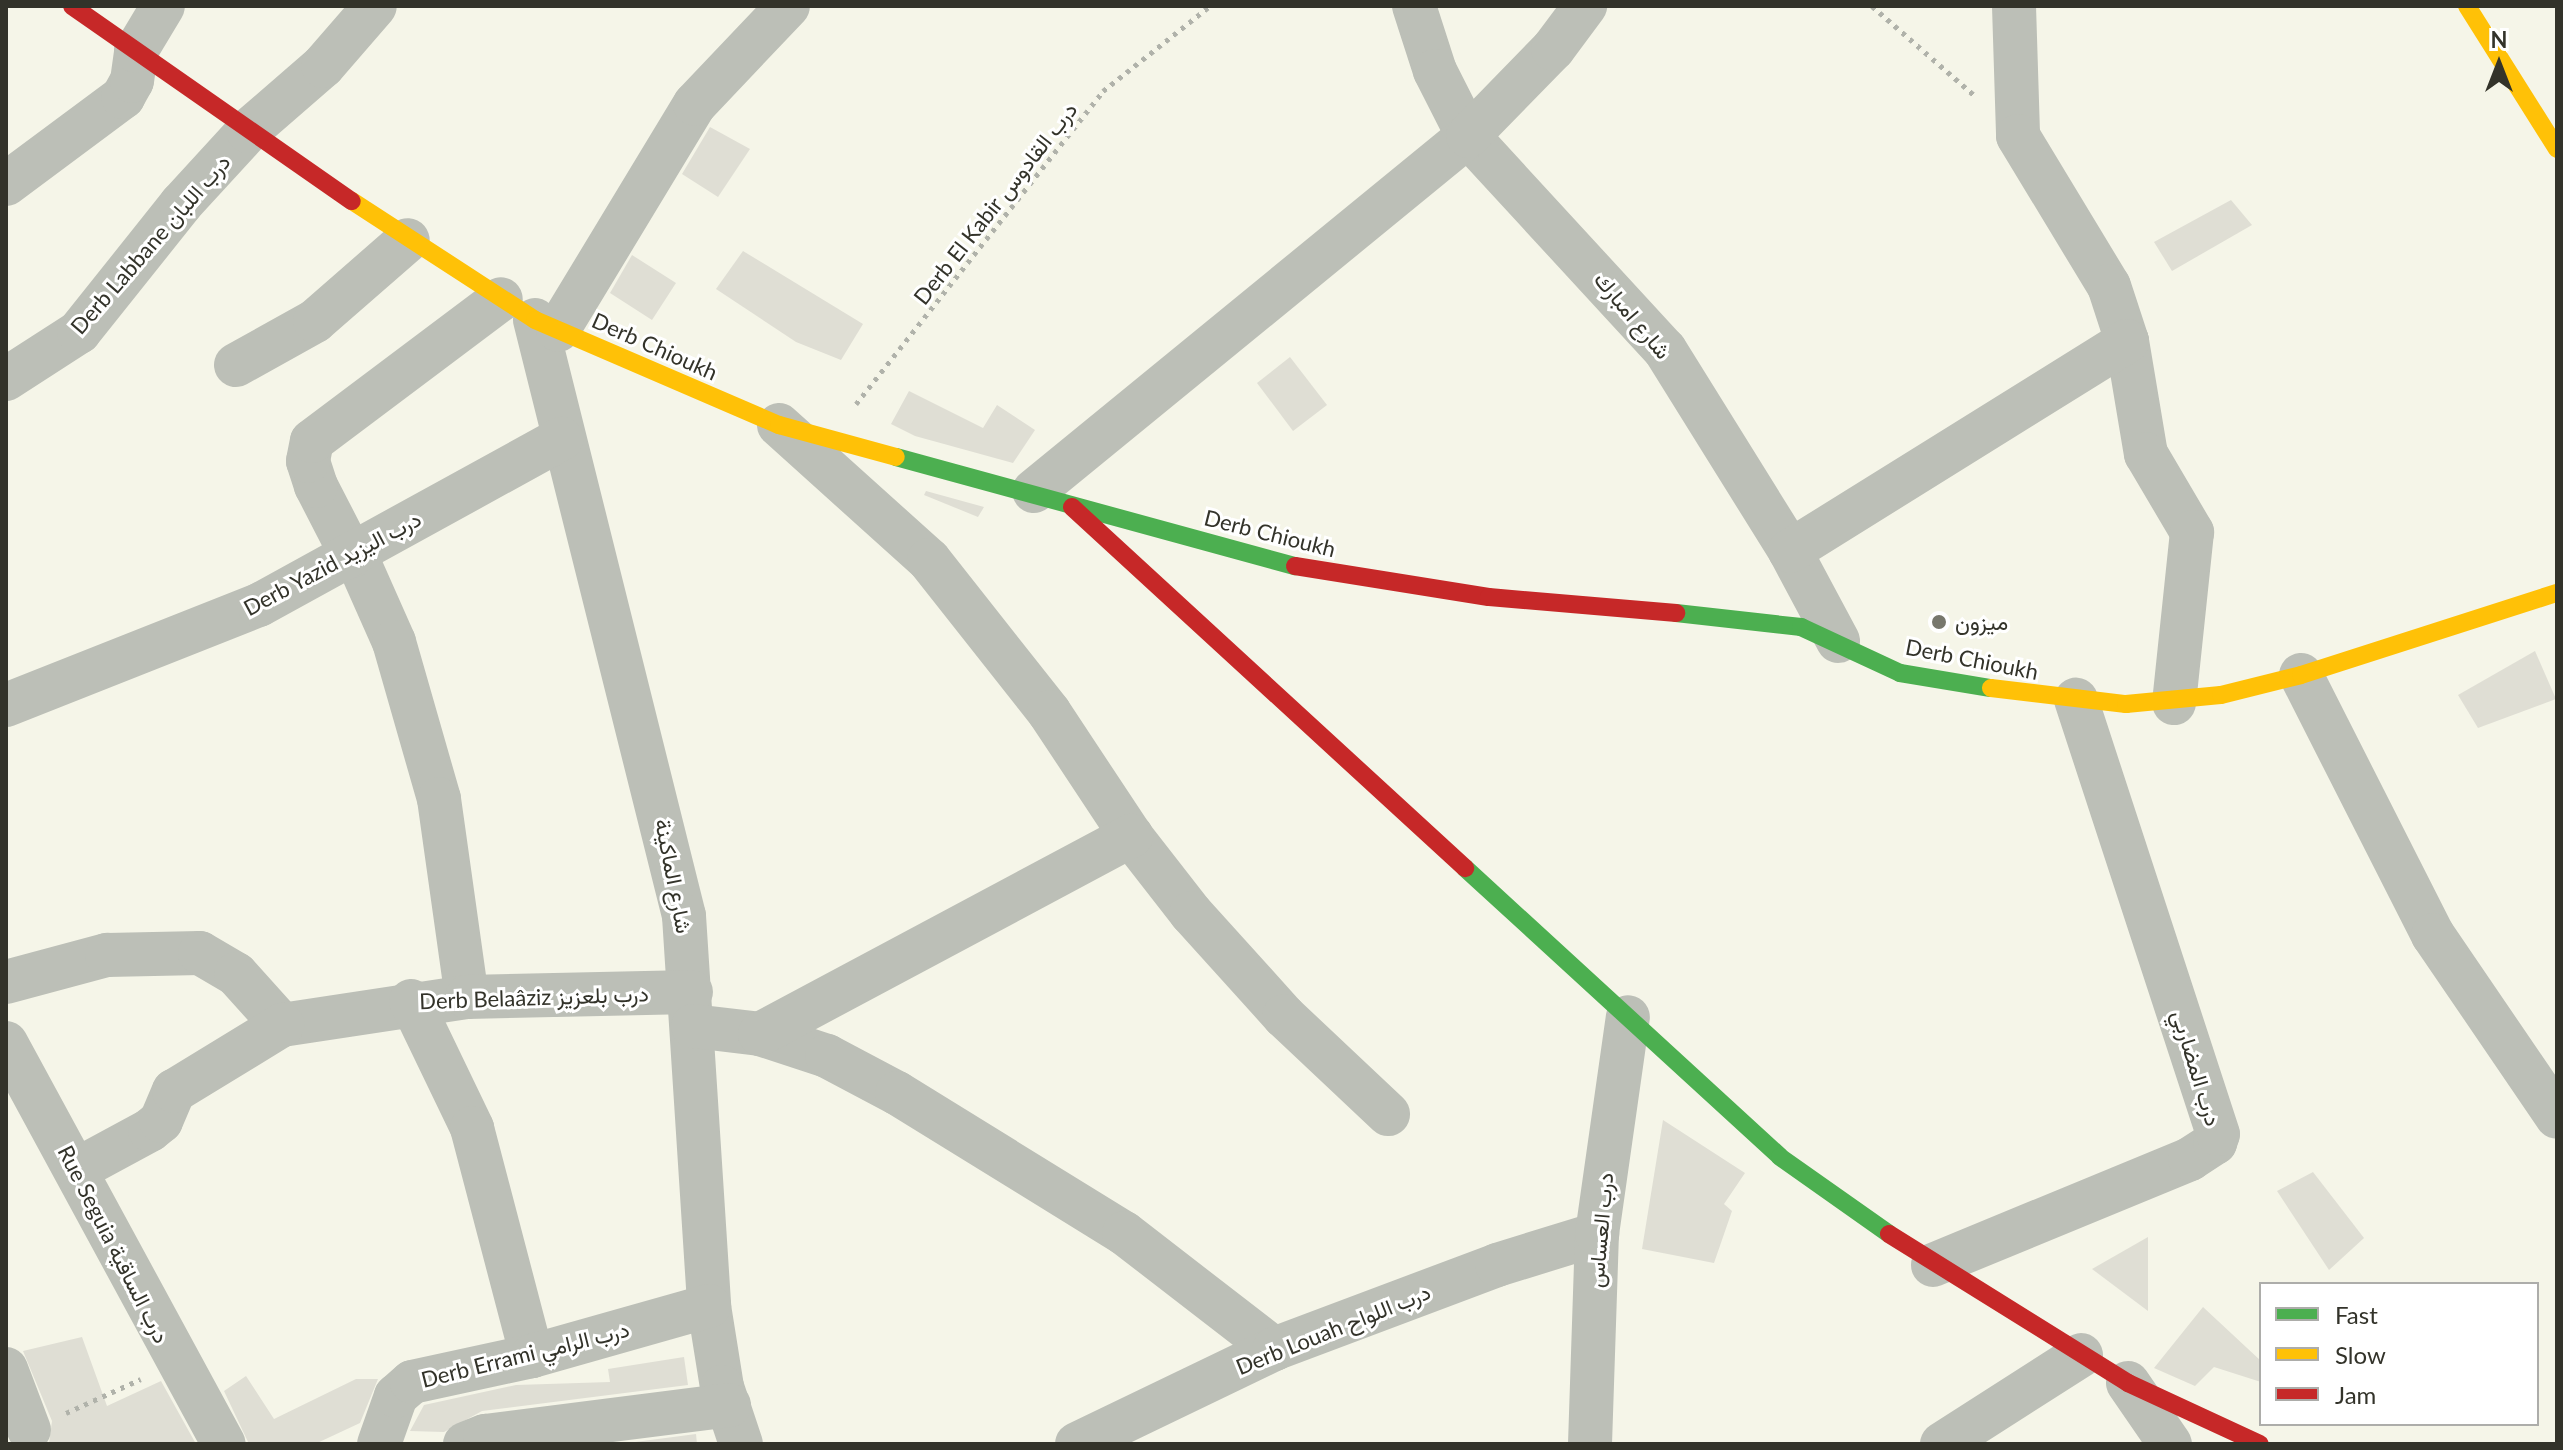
<!DOCTYPE html>
<meta charset="utf-8">
<style>
body{margin:0}
#map{position:relative;width:2563px;height:1450px;overflow:hidden;background:#f5f5e8;font-family:Lato,Vazirmatn,sans-serif}
div>[style]{position:absolute}
.building>*{inset:0;background:#dfded4}
.path>*{height:5px;margin-top:-2.5px;transform-origin:0;background:repeating-linear-gradient(90deg,#b0b2aa 0 4px,transparent 0 10px)}
.street>*{height:44px;margin:-22px;padding:0 22px;transform-origin:22px;border-radius:22px;background:#bcbfb7}
.fast>*{height:18px;margin:-9px;padding:0 9px;transform-origin:9px;border-radius:9px;background:#4caf50}
.slow>*{height:18px;margin:-9px;padding:0 9px;transform-origin:9px;border-radius:9px;background:#ffc107}
.jam>*{height:18px;margin:-9px;padding:0 9px;transform-origin:9px;border-radius:9px;background:#c62828}
.dots>*{width:22px;height:22px;translate:-50% -50%;box-sizing:border-box;border:4px solid #fff;border-radius:50%}
span{translate:-50% -50%;white-space:nowrap;text-align:center;line-height:1.15;-webkit-text-stroke:6px #fff;paint-order:stroke}
.street-label{font-size:22px;color:#33332a}
.poi-label{font-size:22px;color:#33332a}
.left{translate:0 -50%;text-align:left}
.frame{position:absolute;inset:0;border:8px solid #33332a;pointer-events:none}
.legend{position:absolute;left:2259px;top:1282px;width:280px;height:144px;box-sizing:border-box;background:#fff;border:2px solid #adadaa;margin:0;padding:10px 14px;list-style:none;font-size:24px;color:#33332a}
.legend li{display:flex;align-items:center;gap:16px;height:40px}
.legend b{width:40px;border:2px solid #adadaa}
.north{position:absolute;left:2459px;top:24px;width:80px;height:80px;-webkit-text-stroke:6px #fff;paint-order:stroke;rotate:0deg;font-size:22px;font-weight:700;line-height:32px;text-align:center;color:#33332a}
.north::after{content:'';display:block;margin:auto;width:28px;height:36px;background:#33332a;clip-path:polygon(50% 0,100% 100%,50% 72%,0 100%)}
</style>
<div id="map">
<div class="building">
<i style="clip-path:polygon(710px 127px,750px 149px,718px 197px,682px 174px)"></i>
<i style="clip-path:polygon(2231px 200px,2252px 225px,2172px 271px,2154px 242px)"></i>
<i style="clip-path:polygon(743px 251px,863px 324px,841px 360px,796px 342px,716px 289px)"></i>
<i style="clip-path:polygon(632px 255px,676px 283px,652px 320px,610px 293px)"></i>
<i style="clip-path:polygon(1290px 357px,1327px 405px,1293px 431px,1257px 383px)"></i>
<i style="clip-path:polygon(909px 391px,983px 428px,997px 405px,1035px 430px,1013px 463px,915px 436px,891px 424px)"></i>
<i style="clip-path:polygon(926px 491px,984px 507px,978px 517px,924px 495px)"></i>
<i style="clip-path:polygon(2535px 651px,2556px 699px,2478px 728px,2458px 695px)"></i>
<i style="clip-path:polygon(1663px 1120px,1745px 1173px,1724px 1204px,1732px 1211px,1714px 1263px,1642px 1249px)"></i>
<i style="clip-path:polygon(2313px 1172px,2364px 1238px,2329px 1270px,2277px 1191px)"></i>
<i style="clip-path:polygon(2148px 1237px,2148px 1311px,2092px 1269px)"></i>
<i style="clip-path:polygon(2203px 1307px,2261px 1361px,2261px 1382px,2214px 1367px,2195px 1386px,2154px 1368px)"></i>
<i style="clip-path:polygon(82px 1337px,107px 1406px,161px 1381px,196px 1444px,49px 1444px,52px 1421px,23px 1351px)"></i>
<i style="clip-path:polygon(684px 1357px,688px 1385px,482px 1411px,444px 1432px,410px 1431px,424px 1405px,516px 1385px,610px 1382px,608px 1369px)"></i>
<i style="clip-path:polygon(246px 1376px,274px 1419px,356px 1379px,378px 1379px,360px 1423px,315px 1444px,249px 1444px,224px 1391px)"></i>
<i style="clip-path:polygon(696px 1434px,697px 1444px,620px 1444px)"></i>
</div>
<div class="path">
<i style="left:1872px;top:6px;width:135px;rotate:41.1deg"></i>
<i style="left:856px;top:404px;width:399px;rotate:-51.7deg"></i>
<i style="left:1103px;top:91px;width:137px;rotate:-38.5deg"></i>
<i style="left:66px;top:1413px;width:82px;rotate:-24.4deg"></i>
</div>
<div class="street">
<i style="left:1414px;top:6px;width:68px;rotate:72.1deg"></i>
<i style="left:1435px;top:71px;width:73px;rotate:63.1deg"></i>
<i style="left:1468px;top:136px;width:291px;rotate:47.4deg"></i>
<i style="left:1665px;top:350px;width:237px;rotate:58.1deg"></i>
<i style="left:1790px;top:551px;width:102px;rotate:61.9deg"></i>
<i style="left:2014px;top:6px;width:130px;rotate:88.2deg"></i>
<i style="left:2018px;top:136px;width:175px;rotate:58.8deg"></i>
<i style="left:2109px;top:286px;width:58px;rotate:71.9deg"></i>
<i style="left:2127px;top:341px;width:115px;rotate:80.5deg"></i>
<i style="left:2146px;top:454px;width:91px;rotate:59.5deg"></i>
<i style="left:2192px;top:532px;width:172px;rotate:96deg"></i>
<i style="left:6px;top:184px;width:146px;rotate:-36.6deg"></i>
<i style="left:123px;top:97px;width:18px;rotate:-61deg"></i>
<i style="left:132px;top:81px;width:30px;rotate:-82deg"></i>
<i style="left:136px;top:51px;width:52px;rotate:-59deg"></i>
<i style="left:535px;top:320px;width:614px;rotate:75.96deg"></i>
<i style="left:684px;top:916px;width:391px;rotate:86.3deg"></i>
<i style="left:709px;top:1306px;width:82px;rotate:80.9deg"></i>
<i style="left:722px;top:1387px;width:60px;rotate:71.6deg"></i>
<i style="left:558px;top:330px;width:264px;rotate:-58.8deg"></i>
<i style="left:695px;top:104px;width:135px;rotate:-46.5deg"></i>
<i style="left:236px;top:365px;width:90px;rotate:-29.1deg"></i>
<i style="left:315px;top:321px;width:123px;rotate:-41.1deg"></i>
<i style="left:6px;top:379px;width:87px;rotate:-32.8deg"></i>
<i style="left:79px;top:332px;width:164px;rotate:-51.4deg"></i>
<i style="left:181px;top:204px;width:99px;rotate:-47.5deg"></i>
<i style="left:248px;top:131px;width:99px;rotate:-40.9deg"></i>
<i style="left:323px;top:66px;width:79px;rotate:-49.1deg"></i>
<i style="left:779px;top:425px;width:202px;rotate:42deg"></i>
<i style="left:929px;top:560px;width:194px;rotate:51.7deg"></i>
<i style="left:1049px;top:712px;width:149px;rotate:56.5deg"></i>
<i style="left:1131px;top:836px;width:98px;rotate:52.1deg"></i>
<i style="left:1191px;top:913px;width:139px;rotate:47.9deg"></i>
<i style="left:1284px;top:1016px;width:143px;rotate:43.3deg"></i>
<i style="left:1034px;top:491px;width:561px;rotate:-39.28deg"></i>
<i style="left:1468px;top:136px;width:122px;rotate:-45.7deg"></i>
<i style="left:1553px;top:49px;width:54px;rotate:-53.3deg"></i>
<i style="left:1790px;top:551px;width:397px;rotate:-31.9deg"></i>
<i style="left:355px;top:554px;width:96px;rotate:66.1deg"></i>
<i style="left:394px;top:642px;width:163px;rotate:74deg"></i>
<i style="left:439px;top:799px;width:200px;rotate:82deg"></i>
<i style="left:352px;top:556px;width:79px;rotate:-117.2deg"></i>
<i style="left:316px;top:486px;width:26px;rotate:-108deg"></i>
<i style="left:308px;top:461px;width:20px;rotate:-79deg"></i>
<i style="left:312px;top:441px;width:236px;rotate:-36.9deg"></i>
<i style="left:2301px;top:675px;width:292px;rotate:63.1deg"></i>
<i style="left:2433px;top:935px;width:220px;rotate:55.7deg"></i>
<i style="left:6px;top:705px;width:272px;rotate:-21.6deg"></i>
<i style="left:259px;top:605px;width:345px;rotate:-28.8deg"></i>
<i style="left:6px;top:982px;width:105px;rotate:-15deg"></i>
<i style="left:107px;top:955px;width:93px;rotate:-1.2deg"></i>
<i style="left:200px;top:953px;width:42px;rotate:30.3deg"></i>
<i style="left:236px;top:974px;width:69px;rotate:48deg"></i>
<i style="left:282px;top:1025px;width:187px;rotate:-8.6deg"></i>
<i style="left:467px;top:997px;width:224px;rotate:-1.3deg"></i>
<i style="left:411px;top:1001px;width:141px;rotate:64.3deg"></i>
<i style="left:472px;top:1128px;width:236px;rotate:75.3deg"></i>
<i style="left:693px;top:1026px;width:67px;rotate:6.8deg"></i>
<i style="left:760px;top:1034px;width:71px;rotate:18.2deg"></i>
<i style="left:827px;top:1056px;width:79px;rotate:27.9deg"></i>
<i style="left:897px;top:1093px;width:267px;rotate:31.7deg"></i>
<i style="left:1124px;top:1233px;width:190px;rotate:37.7deg"></i>
<i style="left:760px;top:1034px;width:421px;rotate:-28.1deg"></i>
<i style="left:6px;top:1043px;width:456px;rotate:61.5deg"></i>
<i style="left:78px;top:1169px;width:82px;rotate:-28.4deg"></i>
<i style="left:150px;top:1130px;width:14px;rotate:-39deg"></i>
<i style="left:161px;top:1121px;width:33px;rotate:-67deg"></i>
<i style="left:174px;top:1091px;width:127px;rotate:-31.4deg"></i>
<i style="left:1933px;top:1265px;width:278px;rotate:-22.4deg"></i>
<i style="left:2190px;top:1159px;width:30px;rotate:-33deg"></i>
<i style="left:2215px;top:1143px;width:9px;rotate:-72deg"></i>
<i style="left:2218px;top:1134px;width:457px;rotate:-108.1deg"></i>
<i style="left:6px;top:1369px;width:65px;rotate:69.3deg"></i>
<i style="left:2128px;top:1383px;width:74px;rotate:55.5deg"></i>
<i style="left:379px;top:1444px;width:51px;rotate:-70.5deg"></i>
<i style="left:396px;top:1396px;width:21px;rotate:-41deg"></i>
<i style="left:412px;top:1382px;width:123px;rotate:-12.2deg"></i>
<i style="left:532px;top:1356px;width:184px;rotate:-15.8deg"></i>
<i style="left:465px;top:1444px;width:22px;rotate:-22deg"></i>
<i style="left:485px;top:1436px;width:246px;rotate:-7.2deg"></i>
<i style="left:1077px;top:1444px;width:219px;rotate:-25.7deg"></i>
<i style="left:1274px;top:1349px;width:238px;rotate:-20.6deg"></i>
<i style="left:1497px;top:1265px;width:105px;rotate:-17.2deg"></i>
<i style="left:1590px;top:1444px;width:210px;rotate:-88.1deg"></i>
<i style="left:1597px;top:1234px;width:219px;rotate:-81.9deg"></i>
<i style="left:1942px;top:1444px;width:165px;rotate:-32.6deg"></i>
</div>
<div class="fast">
<i style="left:896px;top:457px;width:414px;rotate:15.3deg"></i>
<i style="left:1676px;top:613px;width:126px;rotate:6.4deg"></i>
<i style="left:1801px;top:627px;width:109px;rotate:24.9deg"></i>
<i style="left:1900px;top:673px;width:92px;rotate:9.4deg"></i>
<i style="left:1465px;top:868px;width:427px;rotate:42.5deg"></i>
<i style="left:1780px;top:1157px;width:133px;rotate:35.2deg"></i>
</div>
<div class="slow">
<i style="left:2467px;top:6px;width:169px;rotate:57.8deg"></i>
<i style="left:352px;top:201px;width:218px;rotate:33deg"></i>
<i style="left:535px;top:320px;width:266px;rotate:23.3deg"></i>
<i style="left:779px;top:425px;width:121px;rotate:15.3deg"></i>
<i style="left:1991px;top:688px;width:136px;rotate:6.8deg"></i>
<i style="left:2126px;top:704px;width:95px;rotate:-5.4deg"></i>
<i style="left:2221px;top:695px;width:82px;rotate:-14deg"></i>
<i style="left:2301px;top:675px;width:269px;rotate:-17.8deg"></i>
</div>
<div class="jam">
<i style="left:72px;top:6px;width:341px;rotate:34.9deg"></i>
<i style="left:1072px;top:507px;width:534px;rotate:42.57deg"></i>
<i style="left:1295px;top:566px;width:196px;rotate:9.1deg"></i>
<i style="left:1489px;top:597px;width:188px;rotate:4.9deg"></i>
<i style="left:1889px;top:1234px;width:282px;rotate:31.9deg"></i>
<i style="left:2128px;top:1383px;width:145px;rotate:24.8deg"></i>
</div>
<div class="dots">
<i style="left:1939px;top:622px;background:#77776c"></i>
</div>
<div class="street-label">
<span style="left:995px;top:203px;rotate:-52deg">Derb El Kabir درب القادوس</span>
<span style="left:150px;top:244px;rotate:-49deg">Derb Labbane درب اللبان</span>
<span style="left:1633px;top:315px;rotate:50deg">شارع امبارك</span>
<span style="left:655px;top:346px;rotate:24deg">Derb Chioukh</span>
<span style="left:1270px;top:533px;rotate:14deg">Derb Chioukh</span>
<span style="left:332px;top:563px;rotate:-28deg">Derb Yazid درب اليزيد</span>
<span style="left:1972px;top:659px;rotate:11deg">Derb Chioukh</span>
<span style="left:674px;top:876px;rotate:79deg">شارع الماكينة</span>
<span style="left:534px;top:997px;rotate:-2deg">Derb Belaâziz درب بلعزيز</span>
<span style="left:2197px;top:1068px;rotate:73deg">درب المضاربي</span>
<span style="left:1600px;top:1230px;rotate:-85deg">درب العساس</span>
<span style="left:114px;top:1244px;rotate:63deg">Rue Seguia درب الساقية</span>
<span style="left:1333px;top:1329px;rotate:-22deg">Derb Louah درب اللواح</span>
<span style="left:525px;top:1354px;rotate:-14deg">Derb Errami درب الرامي</span>
</div>
<div class="poi-label">
<span class="left" style="left:1955px;top:622px">ميزون</span>
</div>
<div class="frame"></div>
<ul class="legend">
<li><b style="height:10px;background:#4caf50"></b>Fast</li>
<li><b style="height:10px;background:#ffc107"></b>Slow</li>
<li><b style="height:10px;background:#c62828"></b>Jam</li>
</ul>
<div class="north">N</div>
</div>
